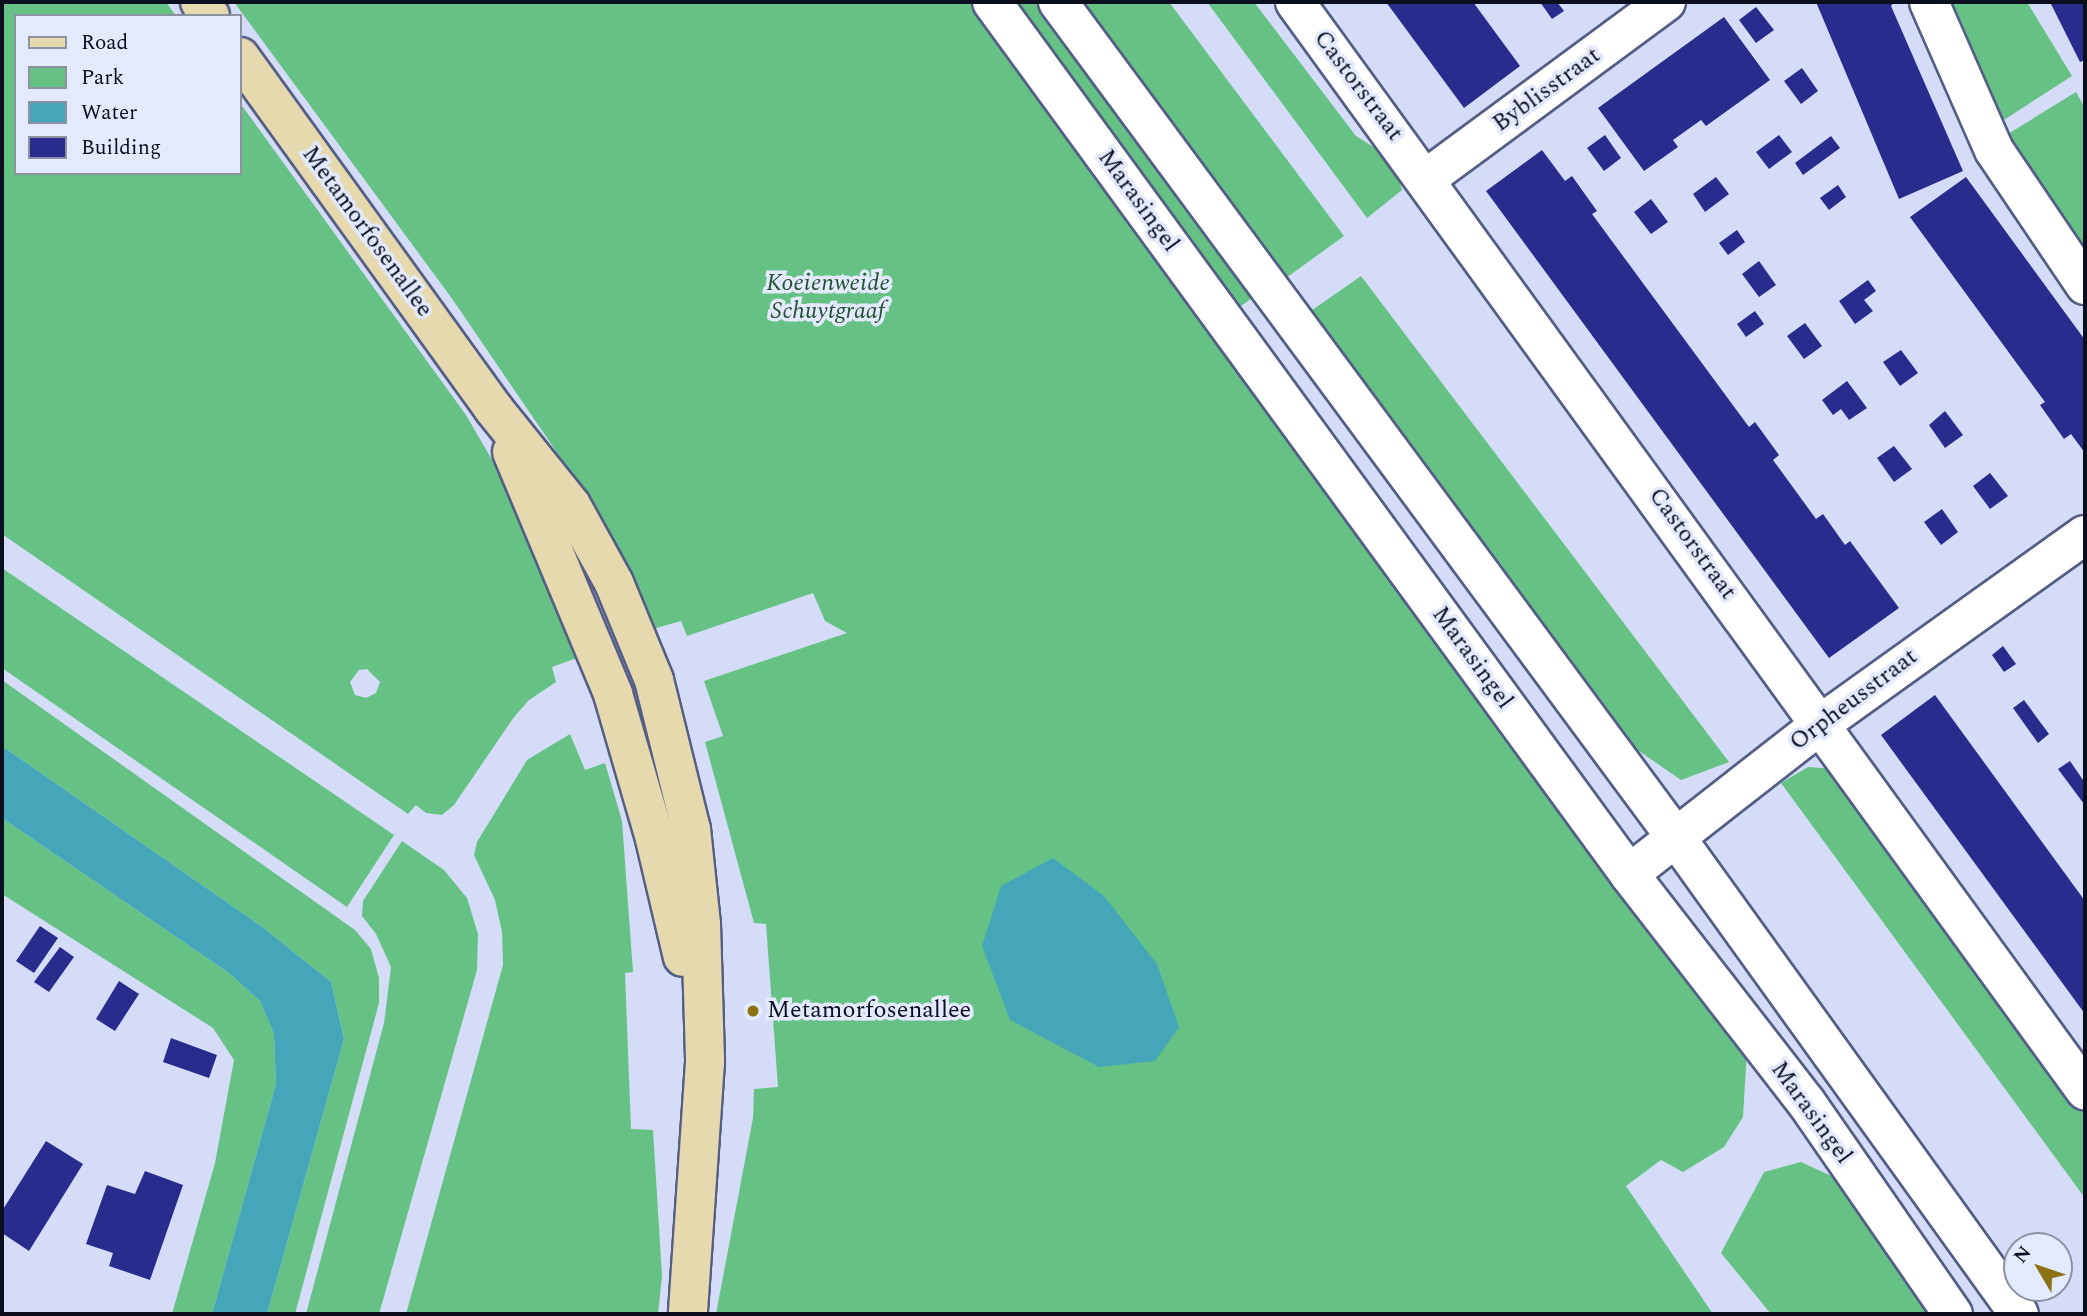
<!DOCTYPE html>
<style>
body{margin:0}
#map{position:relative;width:2087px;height:1316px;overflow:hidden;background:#d4dcf8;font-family:Spectral,serif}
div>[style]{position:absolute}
.green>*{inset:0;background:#66c284}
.water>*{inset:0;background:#45a6b9}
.building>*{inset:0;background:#282d8d}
.roads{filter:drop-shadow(2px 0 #545e86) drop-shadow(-2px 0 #545e86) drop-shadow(0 2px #545e86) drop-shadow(0 -2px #545e86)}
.street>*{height:38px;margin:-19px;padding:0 19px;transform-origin:19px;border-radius:19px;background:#fff}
.secondary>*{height:38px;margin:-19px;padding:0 19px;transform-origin:19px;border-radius:19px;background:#fff}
.primary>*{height:38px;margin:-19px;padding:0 19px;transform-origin:19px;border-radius:19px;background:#e6d9ad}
.dots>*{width:19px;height:19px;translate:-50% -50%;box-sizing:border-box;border:4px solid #e4eafd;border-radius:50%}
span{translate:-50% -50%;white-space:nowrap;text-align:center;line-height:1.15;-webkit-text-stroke:7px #e4eafd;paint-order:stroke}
.street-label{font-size:24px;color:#0a0e1d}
.park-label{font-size:24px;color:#215132;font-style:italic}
.poi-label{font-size:24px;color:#0a0e1d}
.left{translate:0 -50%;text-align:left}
.frame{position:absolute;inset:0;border:4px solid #0a0e1d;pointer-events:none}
.legend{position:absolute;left:14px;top:14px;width:228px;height:161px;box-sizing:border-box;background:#e4eafd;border:2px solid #8d92a3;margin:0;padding:9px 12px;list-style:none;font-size:21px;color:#0a0e1d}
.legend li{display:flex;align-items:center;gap:14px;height:35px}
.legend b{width:35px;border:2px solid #8d92a3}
.north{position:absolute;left:2003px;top:1232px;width:70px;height:70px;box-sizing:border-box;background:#e4eafd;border:2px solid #8d92a3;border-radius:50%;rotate:309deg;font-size:19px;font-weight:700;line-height:28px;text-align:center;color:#0a0e1d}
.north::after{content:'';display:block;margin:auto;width:24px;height:32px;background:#8a7215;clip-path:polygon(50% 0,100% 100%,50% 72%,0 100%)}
</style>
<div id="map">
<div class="green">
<i style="clip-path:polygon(evenodd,2px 2px,166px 2px,176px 16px,16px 16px,16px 173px,240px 173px,240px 103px,466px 415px,517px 503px,585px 655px,552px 667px,556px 682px,529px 700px,514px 717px,454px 805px,442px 815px,426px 813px,416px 805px,408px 814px,2px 534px,2px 2px,367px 669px,380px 682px,376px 693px,366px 698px,355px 695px,350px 682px,359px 670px,367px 669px)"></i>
<i style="clip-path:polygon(234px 2px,979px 2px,1747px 1050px,1743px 1117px,1724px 1147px,1683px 1172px,1661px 1160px,1626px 1186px,1713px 1314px,716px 1314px,753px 1118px,754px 1089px,778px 1087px,766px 924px,754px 923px,705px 742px,723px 736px,704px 681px,847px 633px,825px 621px,813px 593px,687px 636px,681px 621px,649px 630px,560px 457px,453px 300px)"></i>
<i style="clip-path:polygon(1015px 2px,1038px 2px,1256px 295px,1237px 309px)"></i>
<i style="clip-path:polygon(1077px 2px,1169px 2px,1344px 236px,1279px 283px)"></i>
<i style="clip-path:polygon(1207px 2px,1254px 2px,1356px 136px,1394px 160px,1402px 190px,1367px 218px)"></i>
<i style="clip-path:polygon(1940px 2px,2027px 2px,2072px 76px,1996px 125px)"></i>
<i style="clip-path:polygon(2076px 92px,2085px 108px,2085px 258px,2003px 137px)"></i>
<i style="clip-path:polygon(1361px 276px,1729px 762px,1681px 780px,1616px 735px,1308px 313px)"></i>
<i style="clip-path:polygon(2px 568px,394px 835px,347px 907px,2px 668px)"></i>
<i style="clip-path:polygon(2px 680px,355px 930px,371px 949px,379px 978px,379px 1003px,295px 1314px,267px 1314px,344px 1039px,331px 982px,261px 926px,2px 746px)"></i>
<i style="clip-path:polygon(570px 734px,585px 770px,605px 763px,622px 821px,633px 972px,625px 973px,631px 1129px,653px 1130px,662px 1276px,658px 1314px,406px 1314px,503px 965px,502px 932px,495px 900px,474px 855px,477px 842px,527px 760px)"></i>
<i style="clip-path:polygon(1808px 767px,1835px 769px,2085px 1112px,2085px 1198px,1781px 783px)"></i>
<i style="clip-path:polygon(2px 818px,229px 973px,260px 1001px,274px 1034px,276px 1084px,212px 1314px,172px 1314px,215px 1163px,234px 1060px,213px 1028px,2px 894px)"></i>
<i style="clip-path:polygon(402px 841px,444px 870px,467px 898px,478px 934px,477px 970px,379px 1314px,306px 1314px,384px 1023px,391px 967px,376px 934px,362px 916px,363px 901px)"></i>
<i style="clip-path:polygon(1801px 1162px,1840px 1180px,1934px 1314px,1771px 1314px,1721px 1253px,1764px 1172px)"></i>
</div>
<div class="water">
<i style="clip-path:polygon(2px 746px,261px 926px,331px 982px,344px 1039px,267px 1314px,212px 1314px,276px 1084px,274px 1034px,260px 1001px,229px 973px,2px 818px)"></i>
<i style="clip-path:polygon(1053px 858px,1104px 896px,1157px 964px,1179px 1027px,1155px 1061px,1099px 1067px,1010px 1020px,982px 946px,1001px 886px)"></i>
</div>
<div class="building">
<i style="clip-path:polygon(1386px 2px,1473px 2px,1520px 66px,1464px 108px)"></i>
<i style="clip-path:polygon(1540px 2px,1557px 2px,1564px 11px,1552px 19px)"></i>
<i style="clip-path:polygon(1816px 2px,1894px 2px,1891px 6px,1963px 171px,1899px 199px)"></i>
<i style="clip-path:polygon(2050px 2px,2085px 2px,2085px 60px,2080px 62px)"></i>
<i style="clip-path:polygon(1756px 7px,1774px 30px,1756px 43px,1739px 20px)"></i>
<i style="clip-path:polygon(1724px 17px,1770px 80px,1706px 126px,1701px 120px,1673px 140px,1678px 147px,1644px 171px,1598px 108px)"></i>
<i style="clip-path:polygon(1802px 68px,1818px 91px,1801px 104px,1784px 81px)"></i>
<i style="clip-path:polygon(1605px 135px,1621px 158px,1604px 171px,1587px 148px)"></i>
<i style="clip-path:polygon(1779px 135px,1792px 152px,1769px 169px,1756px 152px)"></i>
<i style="clip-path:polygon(1831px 136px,1840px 148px,1803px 175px,1795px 163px)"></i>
<i style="clip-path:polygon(1542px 150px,1565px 181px,1572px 176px,1597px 211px,1592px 214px,1749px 427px,1755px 422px,1779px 455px,1773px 460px,1816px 519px,1823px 514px,1845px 545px,1850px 541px,1899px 608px,1829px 658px,1486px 191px)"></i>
<i style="clip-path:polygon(1716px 177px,1729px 194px,1705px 212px,1693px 194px)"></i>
<i style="clip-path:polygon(1966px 177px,2085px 340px,2085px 453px,2071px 434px,2064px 439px,2040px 405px,2045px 402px,1910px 217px)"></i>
<i style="clip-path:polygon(1838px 185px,1846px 197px,1829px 210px,1820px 198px)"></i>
<i style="clip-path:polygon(1651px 199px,1668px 222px,1651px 234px,1634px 212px)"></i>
<i style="clip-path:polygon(1737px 230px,1745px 242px,1728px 255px,1719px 243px)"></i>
<i style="clip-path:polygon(1759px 261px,1776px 285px,1759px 297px,1742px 274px)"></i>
<i style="clip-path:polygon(1868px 280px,1876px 291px,1864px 300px,1873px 311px,1855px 324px,1839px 301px)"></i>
<i style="clip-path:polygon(1755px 311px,1764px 324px,1746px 337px,1737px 324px)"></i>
<i style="clip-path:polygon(1805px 323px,1822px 346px,1804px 359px,1787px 336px)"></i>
<i style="clip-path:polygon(1901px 350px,1918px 373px,1900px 386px,1883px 362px)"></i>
<i style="clip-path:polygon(1847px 381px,1867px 408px,1849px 420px,1841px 409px,1833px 415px,1822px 400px)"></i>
<i style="clip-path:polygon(1945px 411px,1963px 435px,1945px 448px,1929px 425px)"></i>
<i style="clip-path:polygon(1894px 446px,1912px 469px,1894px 482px,1877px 458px)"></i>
<i style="clip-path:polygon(1990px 473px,2008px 496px,1990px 509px,1973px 486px)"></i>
<i style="clip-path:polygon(1942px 509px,1958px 532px,1941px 545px,1924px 522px)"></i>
<i style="clip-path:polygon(2003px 646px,2016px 664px,2004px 672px,1992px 655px)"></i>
<i style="clip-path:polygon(1935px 695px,2085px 901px,2085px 1014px,1881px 735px)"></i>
<i style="clip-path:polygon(2024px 700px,2049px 734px,2038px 743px,2013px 708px)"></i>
<i style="clip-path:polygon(2070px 761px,2085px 783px,2084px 804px,2058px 769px)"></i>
<i style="clip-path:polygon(40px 926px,58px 938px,34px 973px,16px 961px)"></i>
<i style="clip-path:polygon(60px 947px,74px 957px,49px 992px,34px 982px)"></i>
<i style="clip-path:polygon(119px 981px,139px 994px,115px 1031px,96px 1019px)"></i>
<i style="clip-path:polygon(171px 1038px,217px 1055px,209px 1078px,163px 1062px)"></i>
<i style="clip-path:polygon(46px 1141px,83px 1164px,29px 1251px,2px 1233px,2px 1211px)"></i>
<i style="clip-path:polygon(145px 1171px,183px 1185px,150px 1280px,109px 1266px,113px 1253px,86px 1244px,107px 1185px,135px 1194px)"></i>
</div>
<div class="roads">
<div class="street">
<i style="left:1295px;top:2px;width:1345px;rotate:54.02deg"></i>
<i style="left:1929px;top:2px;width:162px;rotate:66.3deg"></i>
<i style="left:1994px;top:150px;width:163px;rotate:56deg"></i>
<i style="left:1427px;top:178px;width:297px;rotate:-36.4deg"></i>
<i style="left:1629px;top:874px;width:245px;rotate:-38deg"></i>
<i style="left:1822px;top:723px;width:323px;rotate:-35.6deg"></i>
</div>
<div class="secondary">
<i style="left:992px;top:2px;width:1080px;rotate:53.85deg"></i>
<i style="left:1629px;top:874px;width:289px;rotate:52.2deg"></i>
<i style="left:1806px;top:1102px;width:258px;rotate:55.3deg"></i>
<i style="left:1058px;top:2px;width:1041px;rotate:53.52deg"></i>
<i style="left:1677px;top:839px;width:585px;rotate:54.25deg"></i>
</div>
<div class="primary">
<i style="left:200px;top:2px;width:17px;rotate:54deg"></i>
<i style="left:240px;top:57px;width:433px;rotate:54.2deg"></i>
<i style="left:493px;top:408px;width:124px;rotate:51.2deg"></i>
<i style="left:571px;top:505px;width:89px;rotate:61.1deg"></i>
<i style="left:614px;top:583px;width:105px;rotate:67.6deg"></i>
<i style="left:654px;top:680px;width:154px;rotate:76.1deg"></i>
<i style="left:691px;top:829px;width:96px;rotate:84deg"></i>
<i style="left:701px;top:924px;width:138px;rotate:88.3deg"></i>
<i style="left:705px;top:1062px;width:253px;rotate:93.9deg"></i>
<i style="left:512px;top:452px;width:262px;rotate:67.3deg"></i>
<i style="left:613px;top:694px;width:151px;rotate:73.8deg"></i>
<i style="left:655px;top:839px;width:121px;rotate:76.7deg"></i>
</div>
</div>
<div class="dots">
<i style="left:753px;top:1011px;background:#8a7215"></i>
</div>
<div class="street-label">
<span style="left:1358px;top:86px;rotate:53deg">Castorstraat</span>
<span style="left:1547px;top:90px;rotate:-36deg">Byblisstraat</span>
<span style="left:1138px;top:201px;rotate:54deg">Marasingel</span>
<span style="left:367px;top:232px;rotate:54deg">Metamorfosenallee</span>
<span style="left:1692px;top:544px;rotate:54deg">Castorstraat</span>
<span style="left:1472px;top:658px;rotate:54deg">Marasingel</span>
<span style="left:1854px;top:700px;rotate:-37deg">Orpheusstraat</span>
<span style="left:1811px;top:1113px;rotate:54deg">Marasingel</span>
</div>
<div class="park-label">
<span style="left:828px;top:298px">Koeienweide<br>Schuytgraaf</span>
</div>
<div class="poi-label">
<span class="left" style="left:767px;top:1011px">Metamorfosenallee</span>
</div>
<div class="frame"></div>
<ul class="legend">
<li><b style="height:9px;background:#e6d9ad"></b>Road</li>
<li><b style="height:19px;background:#66c284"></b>Park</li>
<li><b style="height:19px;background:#45a6b9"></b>Water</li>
<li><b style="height:19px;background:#282d8d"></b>Building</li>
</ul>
<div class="north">N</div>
</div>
